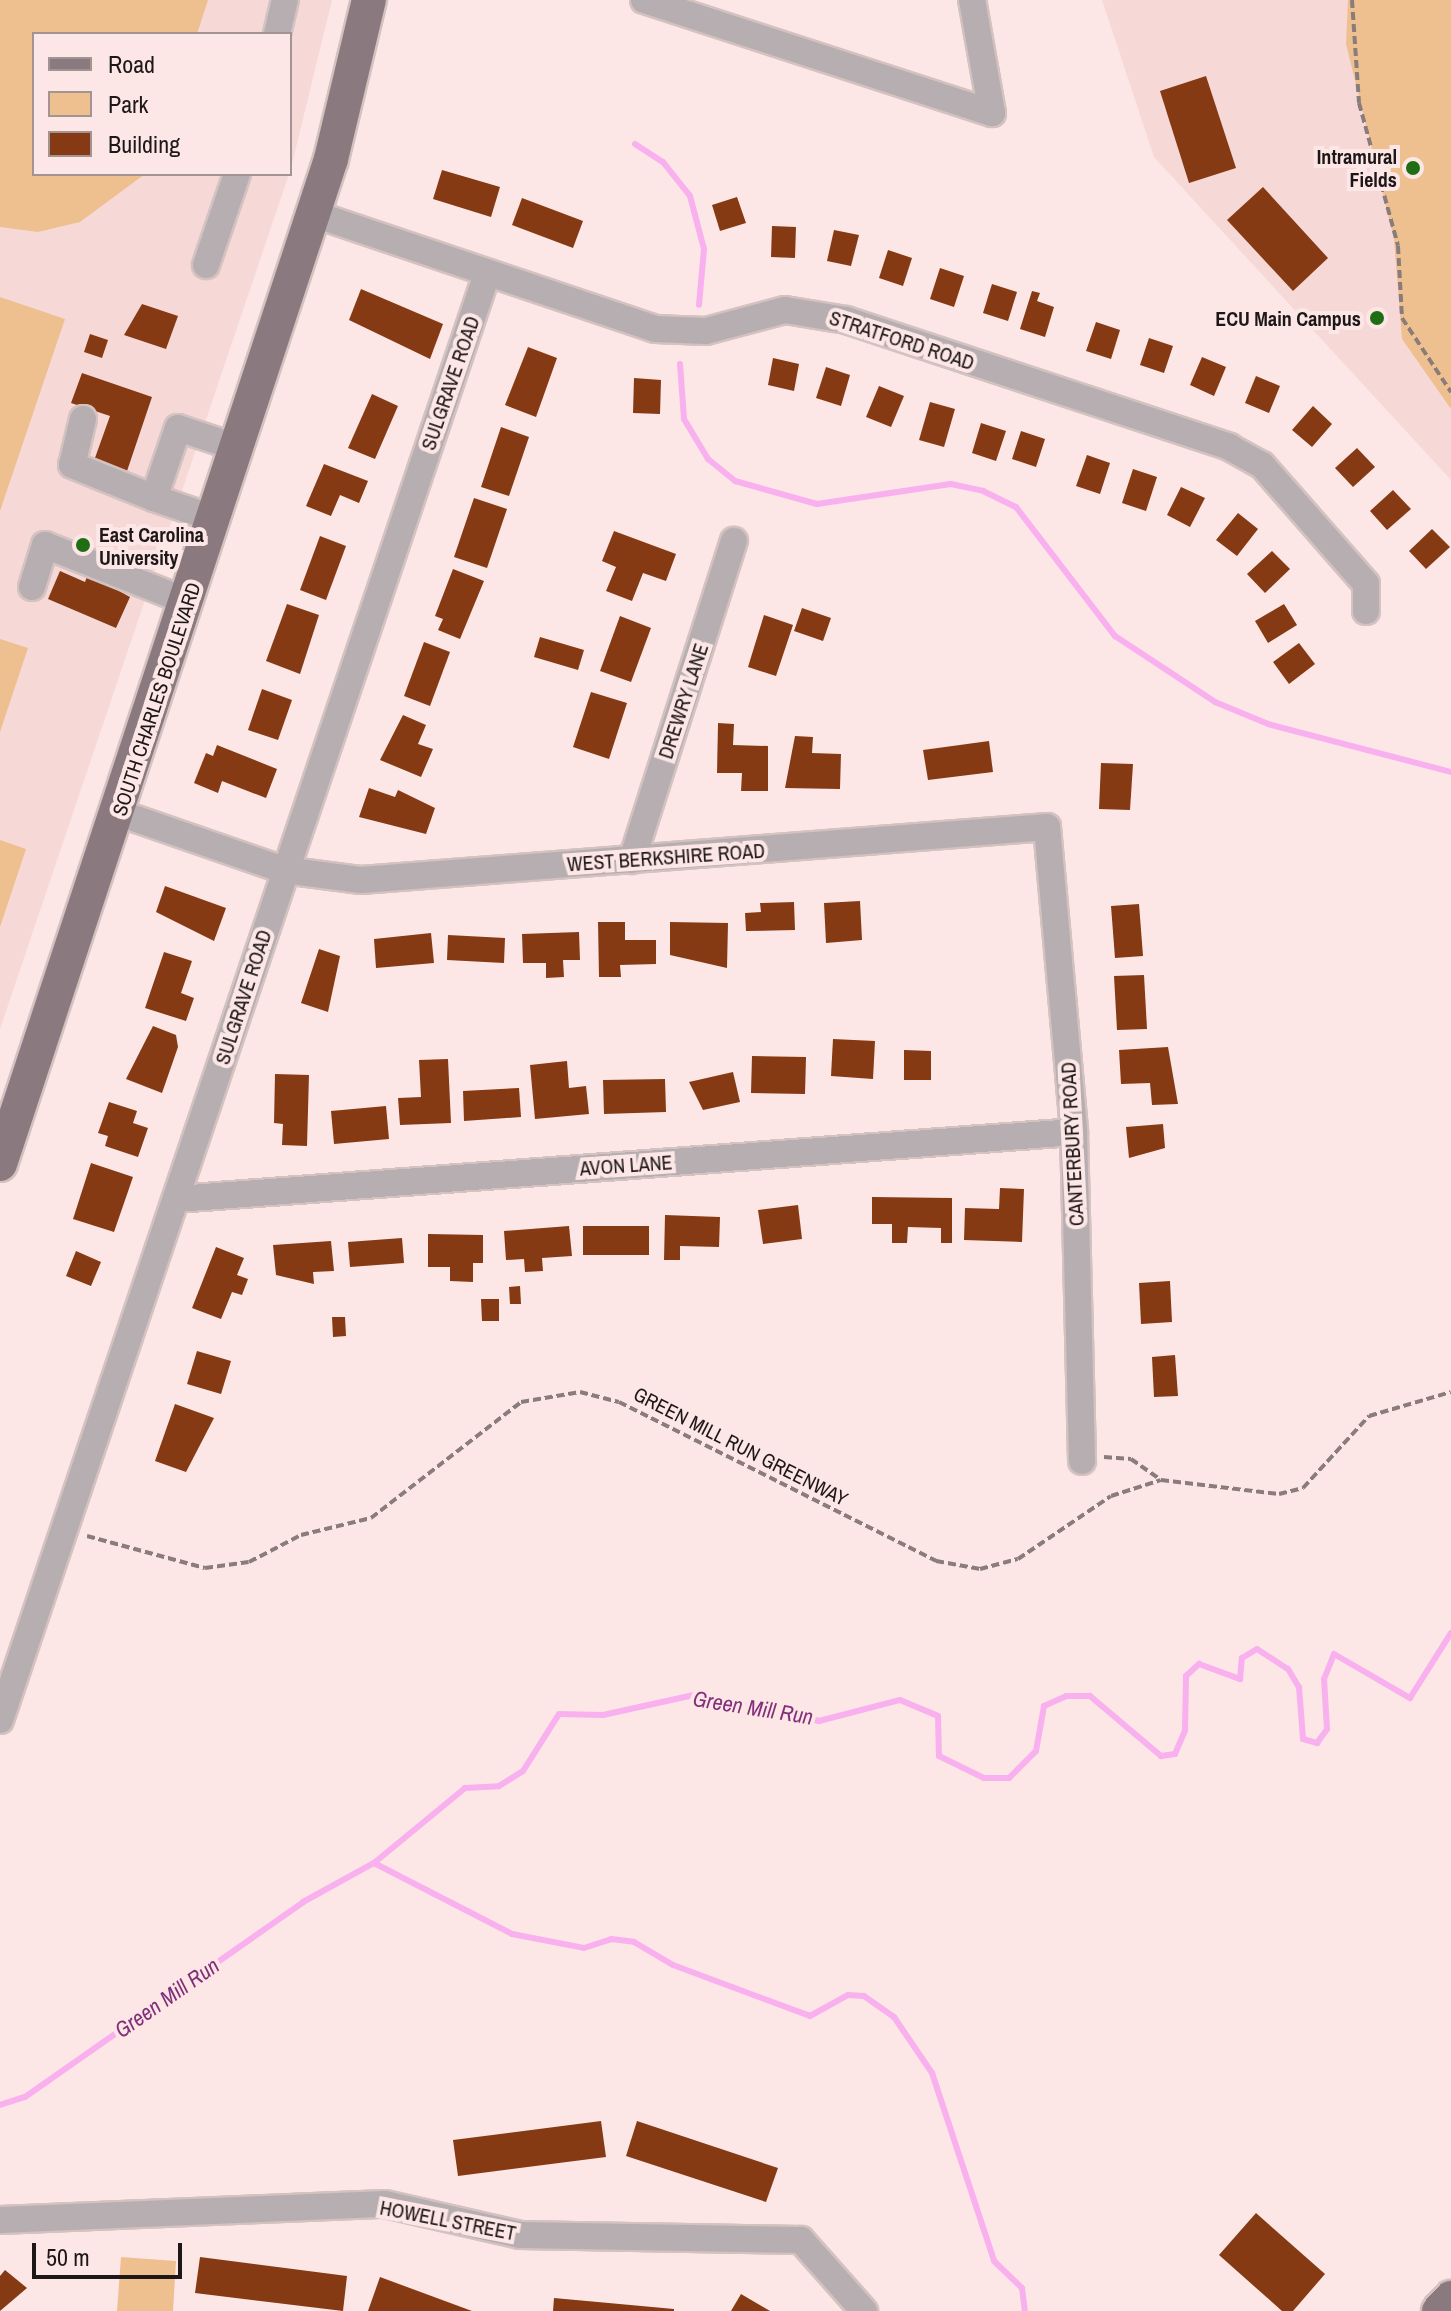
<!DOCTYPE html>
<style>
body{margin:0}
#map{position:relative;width:1451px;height:2311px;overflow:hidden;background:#fce7e6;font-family:"Archivo Narrow",sans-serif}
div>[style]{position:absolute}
.built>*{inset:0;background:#f6d8d7}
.green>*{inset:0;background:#eec08f}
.stream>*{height:6px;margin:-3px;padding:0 3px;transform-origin:3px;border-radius:3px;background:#f8b0ee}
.building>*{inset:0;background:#853a13}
.path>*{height:4px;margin-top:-2px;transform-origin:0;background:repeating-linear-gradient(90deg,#897c7b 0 8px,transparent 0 12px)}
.roads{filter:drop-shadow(2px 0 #d4c2c1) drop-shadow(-2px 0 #d4c2c1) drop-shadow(0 2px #d4c2c1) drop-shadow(0 -2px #d4c2c1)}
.minor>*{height:26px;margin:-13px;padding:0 13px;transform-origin:13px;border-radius:13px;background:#b7aeb1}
.major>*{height:34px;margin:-17px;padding:0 17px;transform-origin:17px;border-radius:17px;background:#8a7a7f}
.dots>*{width:22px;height:22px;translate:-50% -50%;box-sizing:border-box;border:4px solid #fce7e6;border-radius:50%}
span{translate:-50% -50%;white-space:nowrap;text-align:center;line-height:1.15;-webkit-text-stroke:8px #fce7e6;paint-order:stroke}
.poi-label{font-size:20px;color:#1e1717;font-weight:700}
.right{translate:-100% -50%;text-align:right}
.left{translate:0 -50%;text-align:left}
.street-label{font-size:20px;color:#1e1717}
.water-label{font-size:22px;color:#82307a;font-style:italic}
.legend{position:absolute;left:32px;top:32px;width:260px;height:144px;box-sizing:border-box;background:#fce7e6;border:2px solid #a39493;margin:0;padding:10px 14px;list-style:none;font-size:24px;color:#1e1717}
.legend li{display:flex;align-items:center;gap:16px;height:40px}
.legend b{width:40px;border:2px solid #a39493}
.scale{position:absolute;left:32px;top:2243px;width:150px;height:36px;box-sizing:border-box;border:4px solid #1e1717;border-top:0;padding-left:10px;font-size:24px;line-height:28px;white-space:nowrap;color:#1e1717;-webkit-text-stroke:6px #fce7e6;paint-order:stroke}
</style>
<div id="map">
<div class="built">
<i style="clip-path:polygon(0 0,332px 0,290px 172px,290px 34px,34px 34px,34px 174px,289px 174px,0 1029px)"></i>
<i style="clip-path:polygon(1102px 0,1451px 0,1451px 480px,1154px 157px)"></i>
</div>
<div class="green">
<i style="clip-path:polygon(0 0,208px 0,197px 34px,34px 34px,34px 174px,145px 174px,80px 222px,38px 232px,0 227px)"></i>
<i style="clip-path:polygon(1348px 0,1451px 0,1451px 409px,1402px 339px,1394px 239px,1346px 44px)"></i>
<i style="clip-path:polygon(0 297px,65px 319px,0 511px)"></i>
<i style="clip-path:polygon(0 639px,28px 648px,0 732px)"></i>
<i style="clip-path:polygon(0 840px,26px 849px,0 927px)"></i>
<i style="clip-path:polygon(121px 2257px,176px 2261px,173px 2311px,117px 2311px)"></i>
</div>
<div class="stream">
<i style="left:635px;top:144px;width:33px;rotate:33deg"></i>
<i style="left:663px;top:162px;width:43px;rotate:51.5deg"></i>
<i style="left:690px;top:196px;width:55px;rotate:75.2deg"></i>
<i style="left:704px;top:249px;width:56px;rotate:95.1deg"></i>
<i style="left:680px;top:364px;width:55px;rotate:85.8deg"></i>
<i style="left:684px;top:419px;width:47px;rotate:59deg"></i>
<i style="left:708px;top:459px;width:35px;rotate:39deg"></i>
<i style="left:735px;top:481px;width:85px;rotate:15.7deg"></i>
<i style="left:817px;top:504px;width:135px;rotate:-8.5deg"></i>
<i style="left:951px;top:484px;width:33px;rotate:12deg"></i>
<i style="left:983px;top:491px;width:37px;rotate:26deg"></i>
<i style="left:1016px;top:507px;width:163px;rotate:52.5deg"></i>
<i style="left:1115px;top:636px;width:120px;rotate:33.4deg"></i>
<i style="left:1215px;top:702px;width:57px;rotate:22.5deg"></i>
<i style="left:1268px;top:724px;width:189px;rotate:14.7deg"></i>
<i style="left:374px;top:1863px;width:155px;rotate:27.2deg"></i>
<i style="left:512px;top:1934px;width:73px;rotate:11deg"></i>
<i style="left:584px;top:1948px;width:28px;rotate:-18deg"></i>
<i style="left:611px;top:1939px;width:23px;rotate:7deg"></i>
<i style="left:634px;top:1942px;width:45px;rotate:30.5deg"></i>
<i style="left:673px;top:1965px;width:146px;rotate:20.4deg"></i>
<i style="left:810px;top:2016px;width:43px;rotate:-28.9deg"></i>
<i style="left:848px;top:1995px;width:16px;rotate:4deg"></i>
<i style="left:864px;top:1996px;width:37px;rotate:35deg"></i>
<i style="left:894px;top:2017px;width:68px;rotate:55.8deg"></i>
<i style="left:932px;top:2073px;width:198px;rotate:71.7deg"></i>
<i style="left:994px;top:2261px;width:39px;rotate:44deg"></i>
<i style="left:1022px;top:2288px;width:23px;rotate:83deg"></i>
<i style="left:0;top:2105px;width:26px;rotate:-18deg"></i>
<i style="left:25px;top:2097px;width:340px;rotate:-35deg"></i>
<i style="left:303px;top:1902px;width:81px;rotate:-28.8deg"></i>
<i style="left:374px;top:1863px;width:118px;rotate:-39.5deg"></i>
<i style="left:465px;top:1788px;width:34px;rotate:-3deg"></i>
<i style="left:499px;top:1786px;width:28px;rotate:-32deg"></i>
<i style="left:523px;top:1771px;width:67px;rotate:-57.7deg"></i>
<i style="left:559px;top:1714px;width:44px;rotate:1.3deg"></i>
<i style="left:603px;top:1715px;width:93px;rotate:-12.4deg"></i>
<i style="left:694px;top:1695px;width:128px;rotate:11.7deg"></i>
<i style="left:819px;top:1721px;width:84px;rotate:-14.5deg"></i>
<i style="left:900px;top:1700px;width:41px;rotate:22.8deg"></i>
<i style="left:938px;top:1716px;width:40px;rotate:88.6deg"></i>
<i style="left:939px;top:1756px;width:50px;rotate:26.1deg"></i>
<i style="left:984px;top:1778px;width:25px"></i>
<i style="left:1009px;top:1778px;width:38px;rotate:-45deg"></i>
<i style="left:1036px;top:1751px;width:46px;rotate:-79.9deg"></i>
<i style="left:1044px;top:1706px;width:24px;rotate:-24deg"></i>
<i style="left:1066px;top:1696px;width:24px"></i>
<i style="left:1090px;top:1696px;width:93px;rotate:40.2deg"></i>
<i style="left:1161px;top:1756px;width:14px;rotate:-8deg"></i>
<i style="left:1175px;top:1754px;width:26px;rotate:-67deg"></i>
<i style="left:1185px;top:1730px;width:54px;rotate:-88.9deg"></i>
<i style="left:1186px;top:1676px;width:18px;rotate:-43deg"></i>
<i style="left:1199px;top:1664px;width:44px;rotate:20.1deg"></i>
<i style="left:1240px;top:1679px;width:21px;rotate:-85deg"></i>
<i style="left:1242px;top:1658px;width:17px;rotate:-31deg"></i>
<i style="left:1257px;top:1649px;width:37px;rotate:33deg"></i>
<i style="left:1288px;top:1669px;width:21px;rotate:59deg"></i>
<i style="left:1299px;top:1687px;width:52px;rotate:85.6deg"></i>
<i style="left:1303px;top:1739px;width:15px;rotate:16deg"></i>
<i style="left:1317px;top:1743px;width:17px;rotate:-54deg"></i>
<i style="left:1327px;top:1729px;width:50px;rotate:-93.4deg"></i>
<i style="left:1324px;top:1679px;width:27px;rotate:-68deg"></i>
<i style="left:1334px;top:1654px;width:88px;rotate:30.1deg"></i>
<i style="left:1410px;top:1698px;width:77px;rotate:-57.8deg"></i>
</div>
<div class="building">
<i style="clip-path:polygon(1206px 76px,1236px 168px,1189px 183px,1160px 91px)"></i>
<i style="clip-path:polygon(442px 170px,500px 187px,491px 217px,433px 199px)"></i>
<i style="clip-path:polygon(1263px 187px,1328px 258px,1293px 291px,1227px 220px)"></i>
<i style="clip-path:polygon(737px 197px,746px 223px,720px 231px,712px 205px)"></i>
<i style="clip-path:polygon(522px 198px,583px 221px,573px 248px,512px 225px)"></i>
<i style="clip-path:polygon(772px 226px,796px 227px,795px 258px,771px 257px)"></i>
<i style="clip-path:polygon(834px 230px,859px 235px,851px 266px,827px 261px)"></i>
<i style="clip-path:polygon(888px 250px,912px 258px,903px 286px,879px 278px)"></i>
<i style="clip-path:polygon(940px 268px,964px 276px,954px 307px,930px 299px)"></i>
<i style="clip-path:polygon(992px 284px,1017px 292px,1008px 321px,983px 313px)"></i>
<i style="clip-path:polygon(361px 289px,443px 324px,430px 359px,349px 320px)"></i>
<i style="clip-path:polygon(1032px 291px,1040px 293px,1037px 301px,1054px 307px,1045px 337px,1020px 329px)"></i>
<i style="clip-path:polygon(142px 304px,178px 316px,166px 349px,124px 335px)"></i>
<i style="clip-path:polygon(1096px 322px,1120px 330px,1111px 359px,1086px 351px)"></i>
<i style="clip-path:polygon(90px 334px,108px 340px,102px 358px,84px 352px)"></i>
<i style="clip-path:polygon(1149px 338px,1173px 346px,1164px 373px,1140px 365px)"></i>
<i style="clip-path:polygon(528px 347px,557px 358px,536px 417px,505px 405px)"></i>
<i style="clip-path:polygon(1202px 357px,1226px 367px,1214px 396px,1190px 385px)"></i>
<i style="clip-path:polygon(773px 358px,799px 364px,794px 391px,768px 385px)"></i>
<i style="clip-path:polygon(826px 367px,850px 375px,841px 406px,816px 398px)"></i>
<i style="clip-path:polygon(82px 373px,152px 397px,124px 480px,91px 469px,110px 416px,71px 403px)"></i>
<i style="clip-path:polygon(1256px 376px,1280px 386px,1269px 413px,1245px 403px)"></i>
<i style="clip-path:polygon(634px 378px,661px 380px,660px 414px,633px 413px)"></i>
<i style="clip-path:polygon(879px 386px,904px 396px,891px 427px,866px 417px)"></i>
<i style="clip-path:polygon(372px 394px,398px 406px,375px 459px,348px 448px)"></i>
<i style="clip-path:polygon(930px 402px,955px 409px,944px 447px,919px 440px)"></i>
<i style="clip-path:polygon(1313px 406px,1332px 424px,1312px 447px,1292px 430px)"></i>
<i style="clip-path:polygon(981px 423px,1006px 431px,996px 461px,972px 453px)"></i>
<i style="clip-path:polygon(501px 427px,529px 437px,509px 496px,481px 487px)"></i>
<i style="clip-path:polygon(1021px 431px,1045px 439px,1036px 467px,1012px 459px)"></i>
<i style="clip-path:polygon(1357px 448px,1375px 467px,1353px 487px,1335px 468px)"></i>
<i style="clip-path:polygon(1087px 455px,1110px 463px,1100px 494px,1076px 486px)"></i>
<i style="clip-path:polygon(324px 464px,368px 481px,359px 503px,340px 495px,331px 516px,306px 506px)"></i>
<i style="clip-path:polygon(1133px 469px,1157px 477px,1146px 511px,1122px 503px)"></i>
<i style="clip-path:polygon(1181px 487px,1205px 498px,1190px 527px,1167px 515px)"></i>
<i style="clip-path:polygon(1393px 490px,1411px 509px,1387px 530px,1370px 511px)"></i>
<i style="clip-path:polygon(474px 498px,507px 509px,487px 568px,454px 557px)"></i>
<i style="clip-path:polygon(1238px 513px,1258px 529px,1237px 556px,1216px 540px)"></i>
<i style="clip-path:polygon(1432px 529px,1450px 547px,1426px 569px,1409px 551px)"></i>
<i style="clip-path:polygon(614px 531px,676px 554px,666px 581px,643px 573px,632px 601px,606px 591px,616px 567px,602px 561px)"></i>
<i style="clip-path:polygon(320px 536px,346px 546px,326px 600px,300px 590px)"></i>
<i style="clip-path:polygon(1272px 551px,1290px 569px,1265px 593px,1247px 574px)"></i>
<i style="clip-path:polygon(453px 569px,484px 581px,460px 639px,438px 630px,443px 619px,435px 616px)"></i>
<i style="clip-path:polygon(60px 571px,85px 582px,88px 574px,130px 597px,116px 628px,48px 599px)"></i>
<i style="clip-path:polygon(287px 604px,319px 615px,300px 674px,266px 661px)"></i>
<i style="clip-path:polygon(1284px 604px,1297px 625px,1268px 643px,1255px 621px)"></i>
<i style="clip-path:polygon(802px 608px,831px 618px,823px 641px,794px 631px)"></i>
<i style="clip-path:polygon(764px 615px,793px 625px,776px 676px,748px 667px)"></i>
<i style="clip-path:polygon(620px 616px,651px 628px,631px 682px,600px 671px)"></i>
<i style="clip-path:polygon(540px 637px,584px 650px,578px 670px,534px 657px)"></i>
<i style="clip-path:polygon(424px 642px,450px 652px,430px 706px,404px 696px)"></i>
<i style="clip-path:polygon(1299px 643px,1315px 664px,1289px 684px,1273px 662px)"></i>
<i style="clip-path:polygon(262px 689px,292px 700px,278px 740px,248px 730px)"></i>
<i style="clip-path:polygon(591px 692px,627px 703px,609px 759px,573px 747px)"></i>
<i style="clip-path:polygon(403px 715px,426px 725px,418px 744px,433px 749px,421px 777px,380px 760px)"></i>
<i style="clip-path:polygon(718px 723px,734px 724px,733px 745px,768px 746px,768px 791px,741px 791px,742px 773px,717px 773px)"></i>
<i style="clip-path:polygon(795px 736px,813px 737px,812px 753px,841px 754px,840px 789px,785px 788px)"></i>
<i style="clip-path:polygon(989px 741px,993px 772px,928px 780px,923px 750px)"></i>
<i style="clip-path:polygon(217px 745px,277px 769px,266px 798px,222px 781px,218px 793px,194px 783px,206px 753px,213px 756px)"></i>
<i style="clip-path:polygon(1101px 763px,1133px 764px,1130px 810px,1099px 809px)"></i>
<i style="clip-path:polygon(369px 788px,395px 797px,398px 790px,435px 808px,426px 834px,359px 817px)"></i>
<i style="clip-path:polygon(165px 886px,226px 908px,214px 941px,156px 912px)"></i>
<i style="clip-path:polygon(860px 901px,862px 940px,826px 943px,824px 903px)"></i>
<i style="clip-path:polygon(794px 902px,795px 930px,746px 931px,745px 913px,761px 912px,760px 903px)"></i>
<i style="clip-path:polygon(1139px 904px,1143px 956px,1115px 958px,1111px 906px)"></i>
<i style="clip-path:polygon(598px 922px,625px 922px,625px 940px,656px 940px,656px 964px,620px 965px,621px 977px,599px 977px)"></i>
<i style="clip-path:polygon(670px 922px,728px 923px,727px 968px,670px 955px)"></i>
<i style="clip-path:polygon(579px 932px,580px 960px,563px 960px,564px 977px,546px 978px,546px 963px,523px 963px,522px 934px)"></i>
<i style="clip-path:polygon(431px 933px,434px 963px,376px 968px,374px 939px)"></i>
<i style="clip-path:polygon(448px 935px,505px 938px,504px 963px,447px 960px)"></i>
<i style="clip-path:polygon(319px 949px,340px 956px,328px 1012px,301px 1003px)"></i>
<i style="clip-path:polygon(164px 952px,192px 961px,181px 993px,194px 998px,186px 1021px,145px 1008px)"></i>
<i style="clip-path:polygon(1144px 975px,1147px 1029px,1117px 1030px,1114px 976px)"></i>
<i style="clip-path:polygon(153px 1026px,176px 1035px,178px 1047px,162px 1093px,126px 1079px)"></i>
<i style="clip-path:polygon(833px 1039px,875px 1041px,873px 1079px,831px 1076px)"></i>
<i style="clip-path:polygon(1168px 1047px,1178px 1104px,1152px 1105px,1150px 1083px,1121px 1084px,1119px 1050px)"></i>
<i style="clip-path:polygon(904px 1050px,931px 1051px,931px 1080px,904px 1080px)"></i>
<i style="clip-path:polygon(752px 1056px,806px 1057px,805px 1094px,751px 1093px)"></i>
<i style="clip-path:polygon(448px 1059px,451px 1123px,400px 1125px,398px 1098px,421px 1097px,419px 1060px)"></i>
<i style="clip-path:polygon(567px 1061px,569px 1088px,586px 1086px,589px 1114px,535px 1119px,530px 1065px)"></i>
<i style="clip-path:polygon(733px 1072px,740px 1102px,703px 1110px,689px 1082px)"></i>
<i style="clip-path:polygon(275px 1074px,309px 1075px,307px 1146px,282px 1145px,283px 1124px,274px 1123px)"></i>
<i style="clip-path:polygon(665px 1079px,666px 1112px,604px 1114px,603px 1080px)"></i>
<i style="clip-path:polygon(519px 1088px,521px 1117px,464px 1121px,463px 1091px)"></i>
<i style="clip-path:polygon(109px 1102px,137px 1111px,133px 1123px,148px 1128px,138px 1157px,105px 1146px,108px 1136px,98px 1133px)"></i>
<i style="clip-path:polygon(386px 1106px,389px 1139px,334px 1144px,331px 1111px)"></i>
<i style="clip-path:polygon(1163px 1124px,1165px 1148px,1129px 1158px,1126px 1127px)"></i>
<i style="clip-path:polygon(91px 1163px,133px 1177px,114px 1232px,73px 1219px)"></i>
<i style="clip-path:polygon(1000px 1188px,1024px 1189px,1022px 1242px,964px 1240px,965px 1208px,999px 1209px)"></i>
<i style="clip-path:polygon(872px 1197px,952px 1198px,952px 1243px,941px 1243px,941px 1228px,908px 1227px,907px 1243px,892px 1243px,892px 1224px,872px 1224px)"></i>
<i style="clip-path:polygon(798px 1205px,802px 1239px,763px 1244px,758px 1210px)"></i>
<i style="clip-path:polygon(665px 1215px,720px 1217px,719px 1247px,680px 1246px,680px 1260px,664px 1260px)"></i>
<i style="clip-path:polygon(569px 1226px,572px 1256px,542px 1258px,543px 1271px,525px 1272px,524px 1259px,506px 1260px,504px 1231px)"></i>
<i style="clip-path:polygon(583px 1226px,649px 1226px,649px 1255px,583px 1255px)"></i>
<i style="clip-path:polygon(428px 1234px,483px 1235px,483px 1263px,473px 1263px,473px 1282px,450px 1281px,450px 1267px,428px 1267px)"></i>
<i style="clip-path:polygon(402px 1238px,404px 1263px,350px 1267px,348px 1242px)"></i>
<i style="clip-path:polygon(331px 1241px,334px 1271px,313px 1272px,314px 1284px,276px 1275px,273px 1245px)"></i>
<i style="clip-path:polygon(216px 1247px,244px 1258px,237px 1275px,248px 1279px,242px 1295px,232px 1292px,221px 1319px,192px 1308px)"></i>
<i style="clip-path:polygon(76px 1251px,101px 1262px,91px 1286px,66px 1276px)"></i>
<i style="clip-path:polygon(1170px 1281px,1172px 1322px,1141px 1324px,1139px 1283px)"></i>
<i style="clip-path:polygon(520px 1286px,521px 1304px,510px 1304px,509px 1287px)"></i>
<i style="clip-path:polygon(481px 1299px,499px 1299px,499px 1321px,482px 1321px)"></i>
<i style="clip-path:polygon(332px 1317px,345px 1317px,346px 1336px,333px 1337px)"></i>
<i style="clip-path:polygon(197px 1351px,231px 1361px,221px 1394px,187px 1384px)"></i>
<i style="clip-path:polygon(1175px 1355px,1178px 1396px,1154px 1397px,1152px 1357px)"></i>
<i style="clip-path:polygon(175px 1404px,214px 1418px,186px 1472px,155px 1461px)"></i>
<i style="clip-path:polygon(601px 2121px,606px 2157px,458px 2176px,453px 2140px)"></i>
<i style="clip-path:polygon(637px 2121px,778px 2168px,766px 2202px,626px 2156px)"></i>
<i style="clip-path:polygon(1256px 2213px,1325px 2274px,1293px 2311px,1282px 2311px,1219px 2255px)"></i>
<i style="clip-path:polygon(200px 2257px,347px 2276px,343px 2311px,195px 2293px)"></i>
<i style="clip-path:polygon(5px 2270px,27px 2288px,0 2311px,0 2276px)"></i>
<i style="clip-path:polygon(380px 2277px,472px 2311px,368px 2311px)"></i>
<i style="clip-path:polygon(741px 2294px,770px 2311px,731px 2311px)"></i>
<i style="clip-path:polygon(554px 2298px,674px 2309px,674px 2311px,553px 2311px)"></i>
</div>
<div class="path">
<i style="left:1352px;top:0;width:103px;rotate:86.1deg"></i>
<i style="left:1359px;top:103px;width:148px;rotate:74.7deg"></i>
<i style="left:1398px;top:246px;width:72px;rotate:86.8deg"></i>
<i style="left:1402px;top:318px;width:89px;rotate:56.5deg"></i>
<i style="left:1104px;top:1457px;width:27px;rotate:4deg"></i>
<i style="left:1131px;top:1459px;width:37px;rotate:35deg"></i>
<i style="left:87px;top:1536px;width:122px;rotate:15.2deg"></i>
<i style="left:205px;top:1568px;width:44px;rotate:-7.8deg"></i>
<i style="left:249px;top:1562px;width:59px;rotate:-27.4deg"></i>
<i style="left:301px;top:1535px;width:72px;rotate:-13.7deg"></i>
<i style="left:371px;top:1518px;width:190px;rotate:-37.7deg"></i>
<i style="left:521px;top:1402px;width:60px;rotate:-9.6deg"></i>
<i style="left:580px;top:1392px;width:40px;rotate:14.4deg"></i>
<i style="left:619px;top:1402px;width:355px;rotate:26.6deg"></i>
<i style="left:936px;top:1561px;width:45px;rotate:10.3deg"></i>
<i style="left:980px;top:1569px;width:39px;rotate:-15deg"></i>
<i style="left:1018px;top:1559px;width:112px;rotate:-34.1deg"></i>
<i style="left:1111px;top:1496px;width:52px;rotate:-17.7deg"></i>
<i style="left:1161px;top:1480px;width:119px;rotate:6.8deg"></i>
<i style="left:1279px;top:1494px;width:25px;rotate:-14deg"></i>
<i style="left:1303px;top:1488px;width:98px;rotate:-47.5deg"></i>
<i style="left:1369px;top:1416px;width:85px;rotate:-16.3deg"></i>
</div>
<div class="roads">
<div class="minor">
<i style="left:644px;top:0;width:366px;rotate:18deg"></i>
<i style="left:992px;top:113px;width:115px;rotate:-100deg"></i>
<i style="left:277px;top:34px;width:35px;rotate:-77deg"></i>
<i style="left:314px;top:214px;width:360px;rotate:18.6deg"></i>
<i style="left:655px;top:329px;width:51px;rotate:2.2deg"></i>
<i style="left:706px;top:331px;width:82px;rotate:-14.9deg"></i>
<i style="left:785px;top:310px;width:62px;rotate:9.3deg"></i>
<i style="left:846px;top:320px;width:404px;rotate:18.3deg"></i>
<i style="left:1229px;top:447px;width:38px;rotate:29deg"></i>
<i style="left:1262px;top:465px;width:158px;rotate:48.8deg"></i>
<i style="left:1366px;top:584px;width:27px;rotate:90deg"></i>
<i style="left:206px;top:265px;width:96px;rotate:-71.2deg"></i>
<i style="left:83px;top:419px;width:47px;rotate:103.4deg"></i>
<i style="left:72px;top:465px;width:88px;rotate:21.9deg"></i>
<i style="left:215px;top:519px;width:65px;rotate:-161deg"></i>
<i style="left:154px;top:498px;width:74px;rotate:-71.1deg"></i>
<i style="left:178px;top:428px;width:63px;rotate:18.4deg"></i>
<i style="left:32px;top:587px;width:44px;rotate:-72.8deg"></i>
<i style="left:45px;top:545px;width:154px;rotate:21.7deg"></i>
<i style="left:119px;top:813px;width:175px;rotate:19.1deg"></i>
<i style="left:284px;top:870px;width:78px;rotate:7.4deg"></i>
<i style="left:361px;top:880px;width:688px;rotate:-4.42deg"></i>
<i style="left:1047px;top:827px;width:306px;rotate:84.9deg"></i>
<i style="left:1074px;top:1132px;width:329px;rotate:88.6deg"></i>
<i style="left:632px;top:860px;width:335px;rotate:-72.3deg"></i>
<i style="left:177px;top:1199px;width:899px;rotate:-4.27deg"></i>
<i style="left:0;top:1720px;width:1526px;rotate:-71.39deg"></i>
<i style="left:0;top:2220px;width:385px;rotate:-2.4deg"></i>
<i style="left:385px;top:2204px;width:139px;rotate:12.9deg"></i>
<i style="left:520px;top:2235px;width:281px;rotate:1deg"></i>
<i style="left:801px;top:2240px;width:95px;rotate:48.4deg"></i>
</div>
<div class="major">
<i style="left:0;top:1164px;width:1058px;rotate:-71.77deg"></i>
<i style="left:331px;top:159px;width:163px;rotate:-76.6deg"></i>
<i style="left:1439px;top:2311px;width:18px;rotate:-47deg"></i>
</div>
</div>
<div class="dots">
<i style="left:1413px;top:168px;background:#1f6e13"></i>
<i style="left:1377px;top:318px;background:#1f6e13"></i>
<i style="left:83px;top:545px;background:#1f6e13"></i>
</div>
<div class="poi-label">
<span class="right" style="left:1397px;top:168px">Intramural<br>Fields</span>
<span class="right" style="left:1361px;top:318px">ECU Main Campus</span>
<span class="left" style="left:99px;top:546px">East Carolina<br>University</span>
</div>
<div class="street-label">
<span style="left:902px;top:340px;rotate:18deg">STRATFORD ROAD</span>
<span style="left:450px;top:383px;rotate:-71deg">SULGRAVE ROAD</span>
<span style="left:156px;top:699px;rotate:-72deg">SOUTH CHARLES BOULEVARD</span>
<span style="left:683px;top:701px;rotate:-72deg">DREWRY LANE</span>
<span style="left:666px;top:857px;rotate:-4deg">WEST BERKSHIRE ROAD</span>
<span style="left:243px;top:997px;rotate:-72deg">SULGRAVE ROAD</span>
<span style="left:1072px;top:1144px;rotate:-93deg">CANTERBURY ROAD</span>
<span style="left:626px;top:1165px;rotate:-4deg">AVON LANE</span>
<span style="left:741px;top:1446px;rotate:27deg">GREEN MILL RUN GREENWAY</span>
<span style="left:448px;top:2220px;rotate:11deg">HOWELL STREET</span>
</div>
<div class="water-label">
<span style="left:753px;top:1708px;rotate:9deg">Green Mill Run</span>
<span style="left:167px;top:1998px;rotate:-35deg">Green Mill Run</span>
</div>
<ul class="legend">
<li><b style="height:10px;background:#8a7a7f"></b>Road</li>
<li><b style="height:22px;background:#eec08f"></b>Park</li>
<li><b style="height:22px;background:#853a13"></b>Building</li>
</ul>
<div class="scale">50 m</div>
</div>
